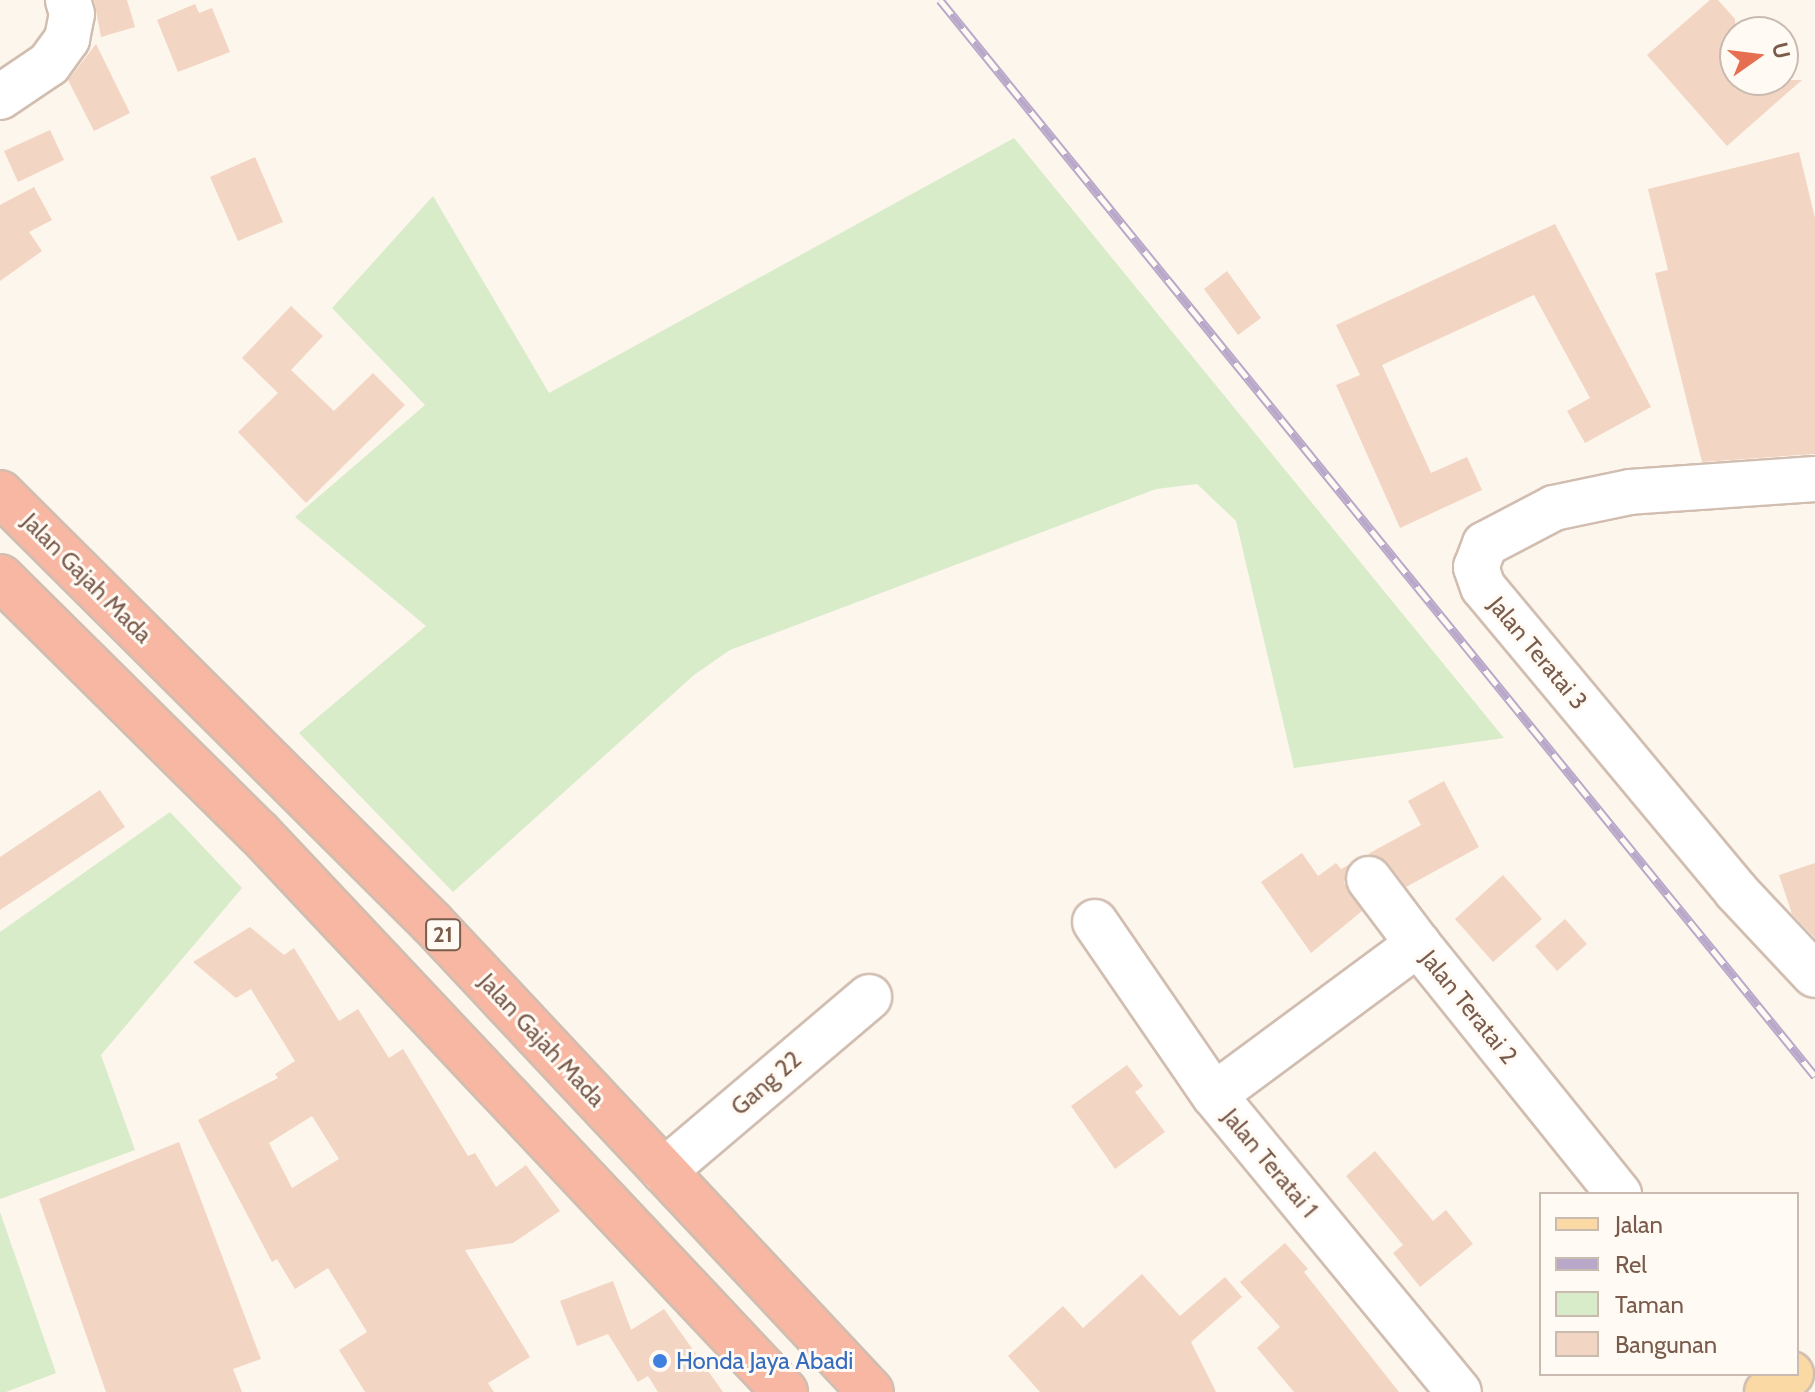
<!DOCTYPE html>
<style>
body{margin:0}
#map{position:relative;width:1815px;height:1392px;overflow:hidden;background:#fdf6ec;font-family:Cabin,sans-serif}
div>[style]{position:absolute}
.green>*{inset:0;background:#d8ecc9}
.building>*{inset:0;background:#f3d5c3}
.roads{filter:drop-shadow(2px 0 #d1beb0) drop-shadow(-2px 0 #d1beb0) drop-shadow(0 2px #d1beb0) drop-shadow(0 -2px #d1beb0)}
.minor>*{height:44px;margin:-22px;padding:0 22px;transform-origin:22px;border-radius:22px;background:#fff}
.major>*{height:44px;margin:-22px;padding:0 22px;transform-origin:22px;border-radius:22px;background:#fbd9a5}
.highway>*{height:44px;margin:-22px;padding:0 22px;transform-origin:22px;border-radius:22px;background:#f7b7a3}
.rail>*{height:9px;margin-top:-4.5px;transform-origin:0;background:repeating-linear-gradient(90deg,#fffaf3 0 18px,#b9a8c9 0 36px);box-sizing:border-box;border-block:2px solid #b9a8c9}
.dots>*{width:22px;height:22px;translate:-50% -50%;box-sizing:border-box;border:4px solid #fffaf3;border-radius:50%}
span{translate:-50% -50%;white-space:nowrap;text-align:center;line-height:1.15;-webkit-text-stroke:6px #fffaf3;paint-order:stroke}
.shield-label span{padding:2px 6px;background:#fffaf3;border:2px solid;border-radius:6px;-webkit-text-stroke-width:0}
.shield-label{font-size:22px;color:#7a5c4d;font-weight:700}
.street-label{font-size:24px;color:#7a5c4d}
.shop-label{font-size:24px;color:#366cbe}
.left{translate:0 -50%;text-align:left}
.legend{position:absolute;left:1539px;top:1192px;width:260px;height:184px;box-sizing:border-box;background:#fffaf3;border:2px solid #cabbb1;margin:0;padding:10px 14px;list-style:none;font-size:24px;color:#7a5c4d}
.legend li{display:flex;align-items:center;gap:16px;height:40px}
.legend b{width:40px;border:2px solid #cabbb1}
.north{position:absolute;left:1719px;top:16px;width:80px;height:80px;box-sizing:border-box;background:#fffaf3;border:2px solid #cabbb1;border-radius:50%;rotate:76deg;font-size:22px;font-weight:700;line-height:32px;text-align:center;color:#7a5c4d}
.north::after{content:'';display:block;margin:auto;width:28px;height:36px;background:#e76f51;clip-path:polygon(50% 0,100% 100%,50% 72%,0 100%)}
</style>
<div id="map">
<div class="green">
<i style="clip-path:polygon(1014px 138px,1504px 738px,1294px 768px,1236px 521px,1197px 484px,1156px 489px,730px 650px,694px 675px,453px 892px,299px 733px,426px 626px,295px 517px,425px 405px,332px 308px,433px 196px,549px 393px)"></i>
<i style="clip-path:polygon(170px 812px,242px 888px,101px 1055px,135px 1150px,0 1199px,0 932px)"></i>
<i style="clip-path:polygon(0 1212px,56px 1373px,6px 1392px,0 1392px)"></i>
</div>
<div class="building">
<i style="clip-path:polygon(94px 0,127px 0,135px 27px,101px 37px)"></i>
<i style="clip-path:polygon(1710px 0,1718px 0,1735px 19px,1735px 80px,1802px 80px,1727px 146px,1647px 55px)"></i>
<i style="clip-path:polygon(195px 4px,199px 13px,212px 8px,230px 52px,178px 72px,157px 20px)"></i>
<i style="clip-path:polygon(96px 44px,130px 113px,94px 131px,68px 80px)"></i>
<i style="clip-path:polygon(50px 130px,64px 160px,18px 182px,4px 151px)"></i>
<i style="clip-path:polygon(1799px 152px,1815px 218px,1815px 454px,1702px 462px,1655px 273px,1668px 270px,1648px 189px)"></i>
<i style="clip-path:polygon(255px 157px,283px 222px,238px 241px,210px 177px)"></i>
<i style="clip-path:polygon(34px 187px,52px 220px,29px 232px,42px 251px,0 281px,0 205px)"></i>
<i style="clip-path:polygon(1555px 224px,1651px 407px,1585px 443px,1567px 411px,1590px 398px,1534px 295px,1382px 365px,1431px 473px,1467px 457px,1482px 490px,1400px 528px,1336px 385px,1360px 375px,1336px 325px)"></i>
<i style="clip-path:polygon(1227px 271px,1261px 318px,1238px 335px,1204px 289px)"></i>
<i style="clip-path:polygon(291px 306px,323px 336px,291px 370px,334px 411px,373px 373px,405px 405px,306px 503px,238px 432px,278px 393px,242px 358px)"></i>
<i style="clip-path:polygon(1444px 781px,1479px 847px,1406px 887px,1388px 863px,1368px 854px,1421px 825px,1408px 801px)"></i>
<i style="clip-path:polygon(100px 790px,125px 827px,0 910px,0 857px)"></i>
<i style="clip-path:polygon(1302px 853px,1318px 876px,1336px 863px,1341px 869px,1350px 864px,1344px 883px,1362px 911px,1311px 953px,1261px 882px)"></i>
<i style="clip-path:polygon(1815px 863px,1815px 938px,1792px 914px,1779px 875px)"></i>
<i style="clip-path:polygon(1503px 875px,1542px 919px,1493px 962px,1455px 919px)"></i>
<i style="clip-path:polygon(1565px 919px,1587px 944px,1557px 971px,1535px 946px)"></i>
<i style="clip-path:polygon(evenodd,250px 927px,284px 955px,294px 948px,339px 1021px,358px 1009px,389px 1058px,403px 1049px,468px 1156px,475px 1153px,496px 1187px,526px 1165px,560px 1211px,513px 1243px,465px 1250px,530px 1357px,488px 1383px,494px 1392px,365px 1392px,339px 1350px,367px 1332px,328px 1268px,295px 1289px,277px 1259px,272px 1262px,210px 1144px,198px 1120px,278px 1078px,275px 1074px,295px 1061px,251px 989px,236px 998px,193px 962px,250px 927px,312px 1116px,339px 1159px,292px 1188px,269px 1143px,312px 1116px)"></i>
<i style="clip-path:polygon(1127px 1065px,1143px 1086px,1135px 1092px,1165px 1132px,1115px 1169px,1071px 1106px)"></i>
<i style="clip-path:polygon(179px 1142px,261px 1359px,233px 1369px,242px 1392px,106px 1392px,39px 1199px)"></i>
<i style="clip-path:polygon(1375px 1151px,1433px 1221px,1446px 1210px,1473px 1244px,1420px 1287px,1393px 1253px,1403px 1245px,1346px 1176px)"></i>
<i style="clip-path:polygon(1285px 1243px,1308px 1269px,1304px 1272px,1399px 1392px,1294px 1392px,1257px 1348px,1280px 1327px,1240px 1282px)"></i>
<i style="clip-path:polygon(1142px 1274px,1180px 1316px,1225px 1277px,1242px 1297px,1191px 1342px,1216px 1392px,1040px 1392px,1008px 1356px,1063px 1306px,1083px 1328px)"></i>
<i style="clip-path:polygon(613px 1281px,631px 1330px,664px 1309px,723px 1392px,658px 1392px,648px 1376px,638px 1382px,608px 1334px,577px 1346px,560px 1301px)"></i>
</div>
<div class="roads">
<div class="minor">
<i style="left:0;top:97px;width:59px;rotate:-34deg"></i>
<i style="left:49px;top:64px;width:31px;rotate:-54deg"></i>
<i style="left:67px;top:39px;width:25px;rotate:-79deg"></i>
<i style="left:72px;top:14px;width:15px;rotate:-106deg"></i>
<i style="left:1815px;top:479px;width:185px;rotate:176deg"></i>
<i style="left:1630px;top:492px;width:78px;rotate:168.1deg"></i>
<i style="left:1554px;top:508px;width:78px;rotate:152.4deg"></i>
<i style="left:1485px;top:544px;width:25px;rotate:111deg"></i>
<i style="left:1476px;top:567px;width:21px;rotate:71deg"></i>
<i style="left:1483px;top:587px;width:396px;rotate:50.2deg"></i>
<i style="left:1736px;top:891px;width:115px;rotate:46.8deg"></i>
<i style="left:1369px;top:879px;width:81px;rotate:53deg"></i>
<i style="left:1095px;top:922px;width:210px;rotate:55.5deg"></i>
<i style="left:1214px;top:1095px;width:385px;rotate:50.5deg"></i>
<i style="left:1214px;top:1095px;width:254px;rotate:-36.5deg"></i>
<i style="left:1418px;top:944px;width:321px;rotate:51.2deg"></i>
<i style="left:664px;top:1171px;width:269px;rotate:-40.3deg"></i>
</div>
<div class="major">
<i style="left:1767px;top:1392px;width:30px;rotate:-37deg"></i>
</div>
<div class="highway">
<i style="left:0;top:493px;width:610px;rotate:44.87deg"></i>
<i style="left:432px;top:923px;width:642px;rotate:46.89deg"></i>
<i style="left:0;top:577px;width:363px;rotate:44.7deg"></i>
<i style="left:258px;top:832px;width:769px;rotate:46.74deg"></i>
</div>
</div>
<div class="rail">
<i style="left:940px;top:0;width:1387px;rotate:50.88deg"></i>
</div>
<div class="dots">
<i style="left:660px;top:1361px;background:#3f7fe0"></i>
</div>
<div class="shield-label">
<span style="left:443px;top:935px">21</span>
</div>
<div class="street-label">
<span style="left:87px;top:578px;rotate:45deg">Jalan Gajah Mada</span>
<span style="left:1538px;top:653px;rotate:50deg">Jalan Teratai 3</span>
<span style="left:1469px;top:1007px;rotate:51deg">Jalan Teratai 2</span>
<span style="left:542px;top:1040px;rotate:47deg">Jalan Gajah Mada</span>
<span style="left:766px;top:1083px;rotate:-41deg">Gang 22</span>
<span style="left:1270px;top:1163px;rotate:50deg">Jalan Teratai 1</span>
</div>
<div class="shop-label">
<span class="left" style="left:676px;top:1361px">Honda Jaya Abadi</span>
</div>
<ul class="legend">
<li><b style="height:10px;background:#fbd9a5"></b>Jalan</li>
<li><b style="height:10px;background:#b9a8c9"></b>Rel</li>
<li><b style="height:22px;background:#d8ecc9"></b>Taman</li>
<li><b style="height:22px;background:#f3d5c3"></b>Bangunan</li>
</ul>
<div class="north">U</div>
</div>
